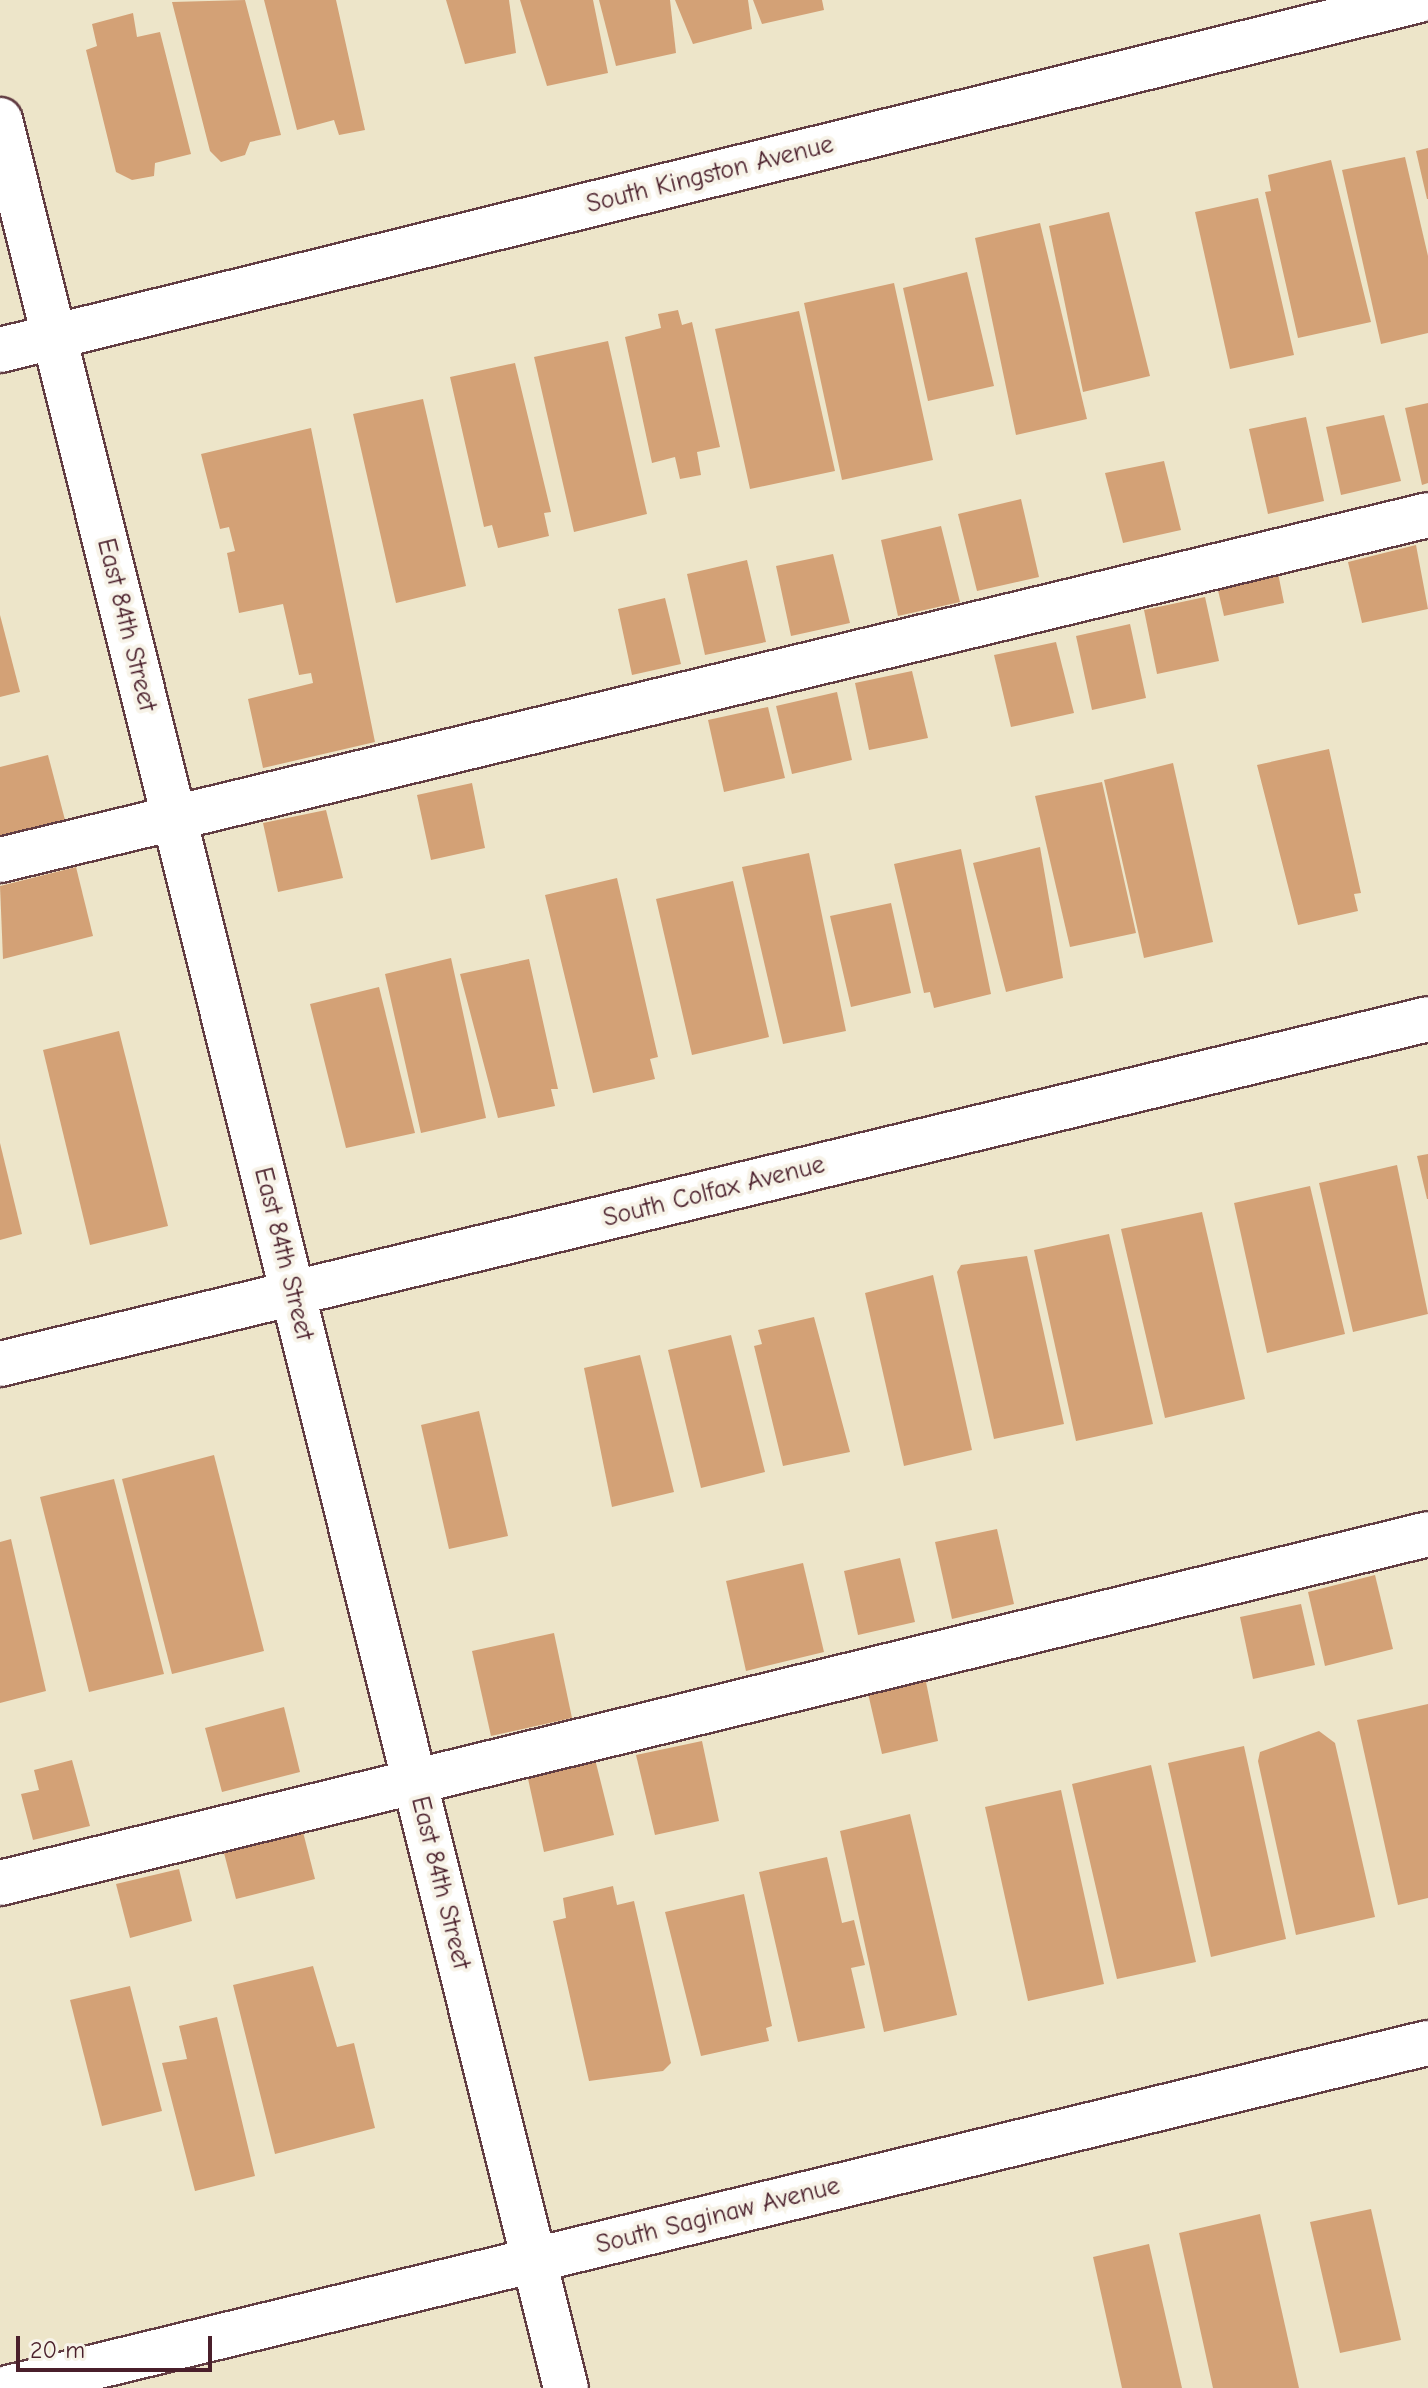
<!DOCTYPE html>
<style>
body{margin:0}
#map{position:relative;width:1428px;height:2388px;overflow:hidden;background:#ede5c9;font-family:"Comic Neue",sans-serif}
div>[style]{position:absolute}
.building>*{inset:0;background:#d3a176}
.roads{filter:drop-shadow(2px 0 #623d43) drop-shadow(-2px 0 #623d43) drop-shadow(0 2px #623d43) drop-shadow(0 -2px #623d43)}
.minor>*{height:44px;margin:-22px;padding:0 22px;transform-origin:22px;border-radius:22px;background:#fff}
span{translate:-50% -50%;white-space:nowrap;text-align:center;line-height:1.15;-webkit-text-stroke:8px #f7f3e8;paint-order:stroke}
.street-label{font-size:26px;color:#4a1f2b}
.scale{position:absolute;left:16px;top:2336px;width:196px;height:36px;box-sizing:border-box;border:4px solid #4a1f2b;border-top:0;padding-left:10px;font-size:24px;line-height:28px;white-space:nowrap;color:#4a1f2b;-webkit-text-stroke:6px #f7f3e8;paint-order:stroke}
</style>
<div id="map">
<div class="building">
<i style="clip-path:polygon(245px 0,281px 135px,250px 142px,245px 155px,221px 162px,210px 151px,172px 2px)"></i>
<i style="clip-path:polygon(264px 0,336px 0,365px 130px,339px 135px,334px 120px,297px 130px)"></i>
<i style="clip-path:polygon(446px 0,509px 0,516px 53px,465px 64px)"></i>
<i style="clip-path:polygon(520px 0,593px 0,608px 73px,547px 86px)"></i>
<i style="clip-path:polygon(599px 0,670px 0,676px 53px,616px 66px)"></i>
<i style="clip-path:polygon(675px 0,748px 0,752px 29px,693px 44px)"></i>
<i style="clip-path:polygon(753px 0,822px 0,824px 10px,762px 24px)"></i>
<i style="clip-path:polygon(133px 13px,137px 37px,160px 32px,191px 154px,155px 163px,154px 176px,132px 180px,116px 172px,86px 50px,97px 46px,92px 24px)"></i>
<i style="clip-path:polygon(1428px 148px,1428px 199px,1427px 199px,1416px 151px)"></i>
<i style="clip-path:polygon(1405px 157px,1428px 256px,1428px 333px,1381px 344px,1342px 170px)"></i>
<i style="clip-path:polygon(1331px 160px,1371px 322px,1298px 338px,1265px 192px,1271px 191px,1268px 175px)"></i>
<i style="clip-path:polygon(1258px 198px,1294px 355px,1230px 369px,1195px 212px)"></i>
<i style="clip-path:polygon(1109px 212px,1150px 376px,1083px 392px,1049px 226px)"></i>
<i style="clip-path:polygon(1040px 223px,1087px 419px,1016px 435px,975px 238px)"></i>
<i style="clip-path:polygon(967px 272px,994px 386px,928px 401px,903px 288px)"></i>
<i style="clip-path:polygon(894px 283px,933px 460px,842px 480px,804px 303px)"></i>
<i style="clip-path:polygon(678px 310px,682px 325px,692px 322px,720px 447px,697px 452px,701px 475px,680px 479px,675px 457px,652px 463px,625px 337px,661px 328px,658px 314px)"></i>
<i style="clip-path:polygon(799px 311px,835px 471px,750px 489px,715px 329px)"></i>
<i style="clip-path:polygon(608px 341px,647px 514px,574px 532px,534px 357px)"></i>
<i style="clip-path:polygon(515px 363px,551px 512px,544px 513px,549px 536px,498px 548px,492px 525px,484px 527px,450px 377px)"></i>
<i style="clip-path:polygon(423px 399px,466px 586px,396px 603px,353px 414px)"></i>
<i style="clip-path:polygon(1428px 403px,1428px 483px,1422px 485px,1405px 408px)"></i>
<i style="clip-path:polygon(1384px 415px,1401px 481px,1341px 495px,1326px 427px)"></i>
<i style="clip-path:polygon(1306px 417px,1324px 501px,1268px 514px,1249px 429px)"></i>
<i style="clip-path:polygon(311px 428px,375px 742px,263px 768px,248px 699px,313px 683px,311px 673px,299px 675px,283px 604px,239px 613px,227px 553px,235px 551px,229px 527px,220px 529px,201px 454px)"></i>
<i style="clip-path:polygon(1164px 461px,1181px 530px,1123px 543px,1105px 473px)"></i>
<i style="clip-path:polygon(1021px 499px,1039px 577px,977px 591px,958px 514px)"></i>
<i style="clip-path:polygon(941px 526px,960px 602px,898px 616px,881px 540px)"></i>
<i style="clip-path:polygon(1416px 545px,1428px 609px,1362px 623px,1348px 562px)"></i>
<i style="clip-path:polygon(833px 554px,850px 623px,791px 636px,776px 566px)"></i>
<i style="clip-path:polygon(747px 560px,766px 642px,705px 655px,687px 574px)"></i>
<i style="clip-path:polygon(1278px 573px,1284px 603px,1224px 616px,1217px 586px)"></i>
<i style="clip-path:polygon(1205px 597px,1219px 661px,1157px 674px,1144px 610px)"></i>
<i style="clip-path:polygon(665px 598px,681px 664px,632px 675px,618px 609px)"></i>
<i style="clip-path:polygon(0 615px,20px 692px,0 697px)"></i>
<i style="clip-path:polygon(1130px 624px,1146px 698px,1092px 710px,1076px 636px)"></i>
<i style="clip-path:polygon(1056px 642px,1074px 713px,1011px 727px,994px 655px)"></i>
<i style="clip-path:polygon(912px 671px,928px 738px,869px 750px,855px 683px)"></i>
<i style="clip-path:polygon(837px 692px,852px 760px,792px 774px,776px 706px)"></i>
<i style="clip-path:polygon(768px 707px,785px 778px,724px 792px,708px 720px)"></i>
<i style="clip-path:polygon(1329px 749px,1361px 893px,1354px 894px,1358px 911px,1298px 925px,1257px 765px)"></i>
<i style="clip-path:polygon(48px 755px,65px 820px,0 837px,0 767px)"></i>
<i style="clip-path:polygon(1173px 763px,1213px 942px,1144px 958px,1104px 780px)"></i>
<i style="clip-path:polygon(1102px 782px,1136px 933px,1070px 947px,1035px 796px)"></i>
<i style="clip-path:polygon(472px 783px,485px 848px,431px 860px,417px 795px)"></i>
<i style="clip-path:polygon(326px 810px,343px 878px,278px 892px,263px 823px)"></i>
<i style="clip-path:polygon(1040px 847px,1063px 978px,1006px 992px,973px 863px)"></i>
<i style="clip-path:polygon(961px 849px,991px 994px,934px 1008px,930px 992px,924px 993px,894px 864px)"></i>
<i style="clip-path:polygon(809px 853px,846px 1031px,783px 1044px,742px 867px)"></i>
<i style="clip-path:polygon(76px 867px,93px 936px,3px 959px,0 886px)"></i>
<i style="clip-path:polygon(617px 878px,658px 1057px,650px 1059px,655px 1079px,593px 1093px,545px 895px)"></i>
<i style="clip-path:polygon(733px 881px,769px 1037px,692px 1055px,656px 899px)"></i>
<i style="clip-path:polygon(891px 903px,911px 993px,851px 1007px,830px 916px)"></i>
<i style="clip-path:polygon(451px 958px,486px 1118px,421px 1133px,385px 974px)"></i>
<i style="clip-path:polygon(529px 959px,558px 1089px,551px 1089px,555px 1106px,498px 1118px,460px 974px)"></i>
<i style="clip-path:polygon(379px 987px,415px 1133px,346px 1148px,310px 1004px)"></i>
<i style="clip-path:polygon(119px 1031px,168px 1226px,90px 1245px,43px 1050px)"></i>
<i style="clip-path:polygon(0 1143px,22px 1234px,0 1240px)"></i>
<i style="clip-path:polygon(1428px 1154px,1428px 1199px,1427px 1199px,1417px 1156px)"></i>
<i style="clip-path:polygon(1397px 1165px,1428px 1314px,1353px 1332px,1319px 1183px)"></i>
<i style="clip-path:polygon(1310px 1186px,1345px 1334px,1267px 1353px,1234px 1203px)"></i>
<i style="clip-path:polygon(1202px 1212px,1245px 1399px,1165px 1418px,1121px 1229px)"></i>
<i style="clip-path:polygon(1109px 1234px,1153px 1424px,1076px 1441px,1034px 1250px)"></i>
<i style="clip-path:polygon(1027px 1256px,1064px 1424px,994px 1439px,957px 1272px,961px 1265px)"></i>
<i style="clip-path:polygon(933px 1275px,972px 1450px,904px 1466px,865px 1293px)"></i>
<i style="clip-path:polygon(814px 1317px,850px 1452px,783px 1466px,754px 1346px,762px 1344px,758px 1330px)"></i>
<i style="clip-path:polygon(731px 1335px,765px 1472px,701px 1488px,668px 1350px)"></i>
<i style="clip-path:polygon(640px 1355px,674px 1492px,612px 1507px,584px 1368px)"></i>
<i style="clip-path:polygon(479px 1411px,508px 1536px,449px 1549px,421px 1425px)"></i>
<i style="clip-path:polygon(214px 1455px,264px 1651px,172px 1674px,122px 1479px)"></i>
<i style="clip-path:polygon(114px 1479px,164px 1674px,89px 1692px,40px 1497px)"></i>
<i style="clip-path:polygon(997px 1529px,1014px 1604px,952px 1619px,935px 1542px)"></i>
<i style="clip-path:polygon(11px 1539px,46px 1691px,0 1703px,0 1542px)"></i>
<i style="clip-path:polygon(900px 1558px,915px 1622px,858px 1635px,844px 1571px)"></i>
<i style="clip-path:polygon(803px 1563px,824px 1652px,746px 1671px,726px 1581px)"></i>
<i style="clip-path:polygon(1375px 1575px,1393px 1649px,1325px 1666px,1308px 1592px)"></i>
<i style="clip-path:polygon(1301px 1604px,1315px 1665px,1253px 1679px,1240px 1617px)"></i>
<i style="clip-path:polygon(554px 1633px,572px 1718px,491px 1736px,472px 1651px)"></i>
<i style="clip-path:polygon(925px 1677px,938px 1741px,882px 1754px,867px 1689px)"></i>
<i style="clip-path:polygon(1428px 1704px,1428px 1898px,1398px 1905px,1357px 1720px)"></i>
<i style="clip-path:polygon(284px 1707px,300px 1772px,222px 1792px,205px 1728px)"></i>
<i style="clip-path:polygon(1319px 1731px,1335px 1743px,1375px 1917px,1296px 1935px,1258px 1761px,1260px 1752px)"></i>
<i style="clip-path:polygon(702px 1741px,719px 1821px,655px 1835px,636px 1755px)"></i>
<i style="clip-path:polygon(1244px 1746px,1286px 1939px,1211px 1957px,1168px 1763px)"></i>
<i style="clip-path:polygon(595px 1759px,614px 1835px,544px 1852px,527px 1774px)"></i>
<i style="clip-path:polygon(72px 1760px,90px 1826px,33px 1840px,21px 1794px,39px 1790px,34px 1770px)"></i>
<i style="clip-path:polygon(1151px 1765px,1196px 1962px,1117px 1979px,1072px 1784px)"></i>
<i style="clip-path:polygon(1061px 1790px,1104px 1984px,1028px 2001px,985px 1807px)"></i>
<i style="clip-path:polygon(910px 1814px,957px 2015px,884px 2032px,840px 1831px)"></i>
<i style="clip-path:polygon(303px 1832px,315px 1879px,236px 1899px,224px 1853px)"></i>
<i style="clip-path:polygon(827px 1857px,842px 1923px,854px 1920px,865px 1965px,851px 1968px,865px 2028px,798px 2042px,759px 1872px)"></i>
<i style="clip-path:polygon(179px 1869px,192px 1921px,130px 1938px,116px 1884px)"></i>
<i style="clip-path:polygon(613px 1886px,617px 1905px,634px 1901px,671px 2063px,663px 2071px,589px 2081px,553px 1921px,566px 1918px,563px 1898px)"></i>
<i style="clip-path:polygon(744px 1894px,772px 2026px,766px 2028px,769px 2041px,701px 2056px,665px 1912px)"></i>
<i style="clip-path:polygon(313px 1966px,337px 2047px,354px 2043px,375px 2128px,275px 2154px,233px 1985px)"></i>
<i style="clip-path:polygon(130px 1986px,162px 2111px,102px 2126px,70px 2000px)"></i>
<i style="clip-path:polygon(217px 2017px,255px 2176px,195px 2191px,162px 2063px,187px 2059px,179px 2026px)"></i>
<i style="clip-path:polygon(1371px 2209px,1401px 2340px,1340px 2353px,1310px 2222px)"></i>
<i style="clip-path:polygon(1260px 2214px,1299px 2388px,1213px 2388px,1179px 2233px)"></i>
<i style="clip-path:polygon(1149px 2244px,1182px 2388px,1122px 2388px,1093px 2257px)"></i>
</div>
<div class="roads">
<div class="minor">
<i style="left:0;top:120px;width:2338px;rotate:75.99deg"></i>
<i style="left:0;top:350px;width:1462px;rotate:-13.85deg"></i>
<i style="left:0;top:860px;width:1469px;rotate:-13.58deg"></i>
<i style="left:0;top:1364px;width:1469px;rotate:-13.58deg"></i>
<i style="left:0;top:1883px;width:1470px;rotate:-13.73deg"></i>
<i style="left:8px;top:2388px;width:1461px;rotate:-13.66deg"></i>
</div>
</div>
<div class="street-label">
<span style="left:710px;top:175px;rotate:-14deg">South Kingston Avenue</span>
<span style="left:126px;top:625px;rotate:76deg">East 84th Street</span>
<span style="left:714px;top:1192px;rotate:-14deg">South Colfax Avenue</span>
<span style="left:283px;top:1254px;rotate:76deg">East 84th Street</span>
<span style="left:440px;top:1883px;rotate:76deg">East 84th Street</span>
<span style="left:718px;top:2216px;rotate:-14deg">South Saginaw Avenue</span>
</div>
<div class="scale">20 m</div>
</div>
